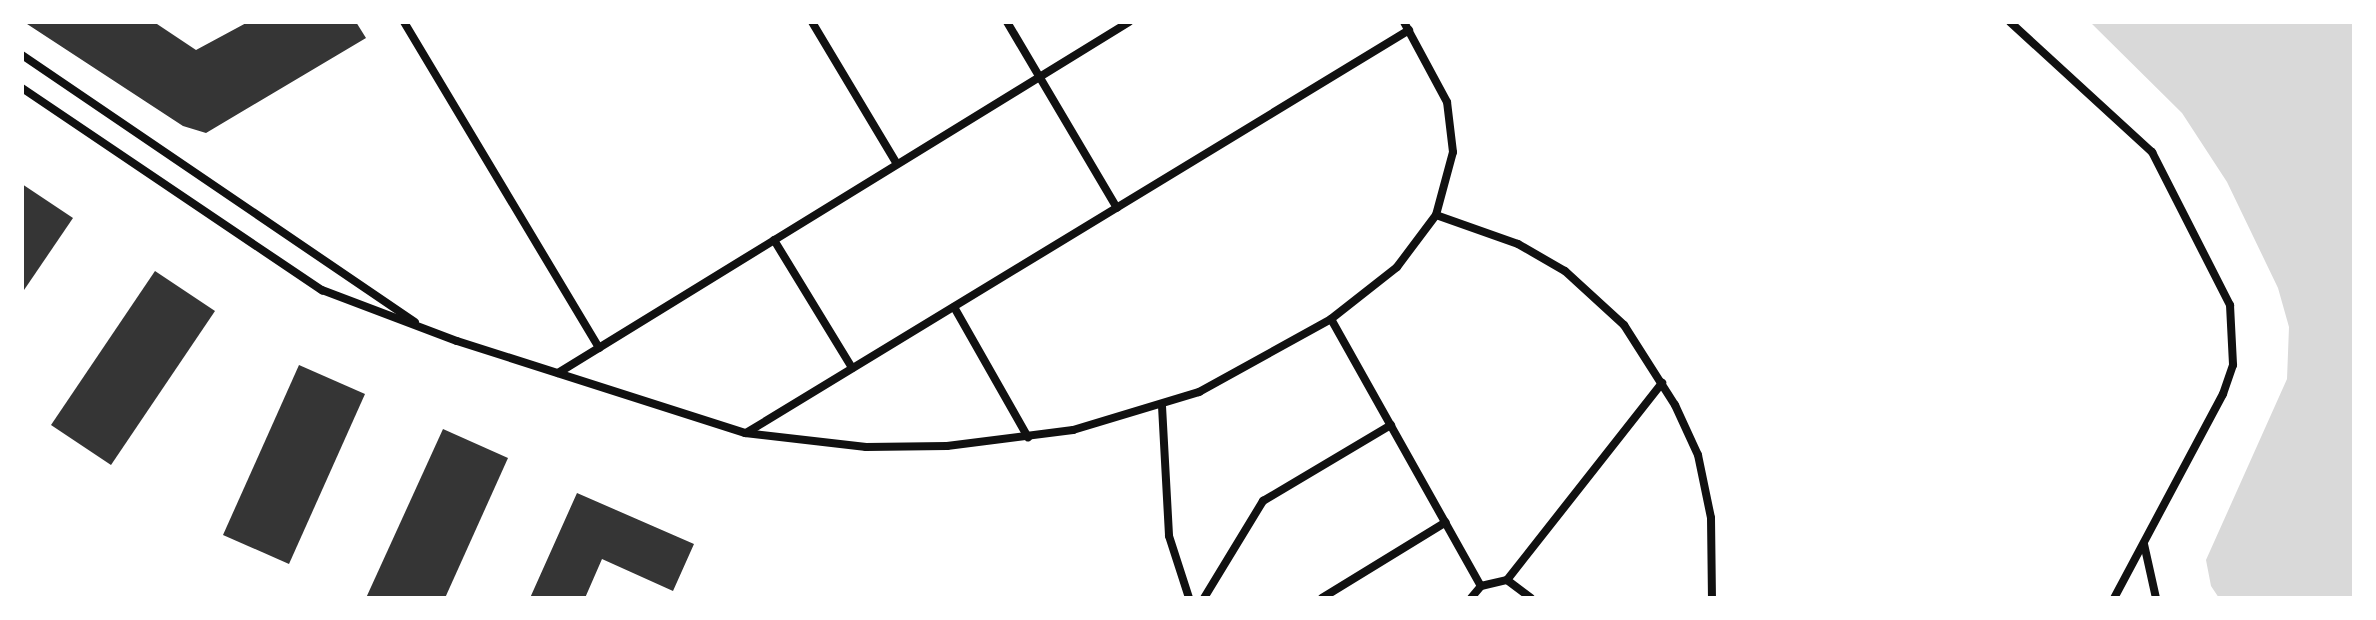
<!DOCTYPE html>
<style>
body{margin:0}
#map{position:relative;width:2376px;height:620px;overflow:hidden;background:#fff;font-family:Manrope,sans-serif}
div>[style]{position:absolute}
.water>*{inset:0;background:#d9d9d9}
.building>*{inset:0;background:#353535}
.minor>*{height:8px;margin:-4px;padding:0 4px;transform-origin:4px;border-radius:4px;background:#111}
span{translate:-50% -50%;white-space:nowrap;text-align:center;line-height:1.15;-webkit-text-stroke:6px #fff;paint-order:stroke}
.frame{position:absolute;inset:0;border:24px solid #fff;pointer-events:none}
</style>
<div id="map">
<div class="water">
<i style="clip-path:polygon(2090px 22px,2354px 22px,2354px 598px,2219px 598px,2211px 586px,2206px 560px,2287px 379px,2289px 327px,2278px 288px,2227px 182px,2182px 113px)"></i>
</div>
<div class="building">
<i style="clip-path:polygon(24px 22px,154px 22px,196px 50px,248px 22px,356px 22px,366px 38px,206px 133px,183px 126px)"></i>
<i style="clip-path:polygon(22px 184px,73px 218px,22px 293px)"></i>
<i style="clip-path:polygon(155px 271px,215px 311px,111px 465px,51px 425px)"></i>
<i style="clip-path:polygon(299px 365px,365px 394px,289px 564px,223px 535px)"></i>
<i style="clip-path:polygon(443px 429px,508px 458px,445px 598px,366px 598px)"></i>
<i style="clip-path:polygon(577px 493px,694px 544px,673px 591px,602px 559px,585px 598px,530px 598px)"></i>
</div>
<div class="minor">
<i style="left:404px;top:22px;width:380px;rotate:59.1deg"></i>
<i style="left:812px;top:22px;width:165px;rotate:59.1deg"></i>
<i style="left:1007px;top:22px;width:216px;rotate:59.4deg"></i>
<i style="left:2010px;top:22px;width:193px;rotate:42.5deg"></i>
<i style="left:2152px;top:152px;width:172px;rotate:63deg"></i>
<i style="left:2230px;top:305px;width:60px;rotate:87.1deg"></i>
<i style="left:2233px;top:365px;width:31px;rotate:109deg"></i>
<i style="left:2223px;top:394px;width:231px;rotate:118.1deg"></i>
<i style="left:22px;top:55px;width:475px;rotate:34.2deg"></i>
<i style="left:22px;top:88px;width:362px;rotate:34deg"></i>
<i style="left:322px;top:290px;width:144px;rotate:20.7deg"></i>
<i style="left:457px;top:341px;width:302px;rotate:17.7deg"></i>
<i style="left:745px;top:433px;width:122px;rotate:6.6deg"></i>
<i style="left:866px;top:447px;width:81px;rotate:-0.7deg"></i>
<i style="left:947px;top:446px;width:127px;rotate:-7.2deg"></i>
<i style="left:1073px;top:430px;width:132px;rotate:-16.8deg"></i>
<i style="left:1199px;top:392px;width:151px;rotate:-28.9deg"></i>
<i style="left:1331px;top:319px;width:84px;rotate:-38.2deg"></i>
<i style="left:1397px;top:267px;width:65px;rotate:-53.1deg"></i>
<i style="left:1436px;top:215px;width:65px;rotate:-74.9deg"></i>
<i style="left:1453px;top:152px;width:50px;rotate:-96.8deg"></i>
<i style="left:1447px;top:102px;width:91px;rotate:-118.3deg"></i>
<i style="left:1436px;top:215px;width:87px;rotate:19.5deg"></i>
<i style="left:1518px;top:244px;width:54px;rotate:29.9deg"></i>
<i style="left:1565px;top:271px;width:80px;rotate:42.5deg"></i>
<i style="left:1624px;top:325px;width:95px;rotate:57.5deg"></i>
<i style="left:1675px;top:405px;width:55px;rotate:65.3deg"></i>
<i style="left:1698px;top:455px;width:64px;rotate:78.3deg"></i>
<i style="left:1711px;top:518px;width:80px;rotate:89.3deg"></i>
<i style="left:774px;top:240px;width:150px;rotate:58.6deg"></i>
<i style="left:954px;top:307px;width:150px;rotate:60.4deg"></i>
<i style="left:1331px;top:319px;width:306px;rotate:60.7deg"></i>
<i style="left:558px;top:373px;width:670px;rotate:-31.58deg"></i>
<i style="left:1162px;top:406px;width:130px;rotate:86.9deg"></i>
<i style="left:1169px;top:536px;width:65px;rotate:72.1deg"></i>
<i style="left:746px;top:433px;width:776px;rotate:-31.29deg"></i>
<i style="left:2144px;top:544px;width:55px;rotate:77.5deg"></i>
<i style="left:1507px;top:580px;width:251px;rotate:-51.8deg"></i>
<i style="left:1204px;top:598px;width:114px;rotate:-58.7deg"></i>
<i style="left:1263px;top:501px;width:149px;rotate:-30.7deg"></i>
<i style="left:1322px;top:598px;width:145px;rotate:-31.5deg"></i>
<i style="left:1471px;top:598px;width:16px;rotate:-50deg"></i>
<i style="left:1481px;top:586px;width:27px;rotate:-13deg"></i>
<i style="left:1507px;top:580px;width:30px;rotate:37deg"></i>
</div>
<div class="frame"></div>
</div>
